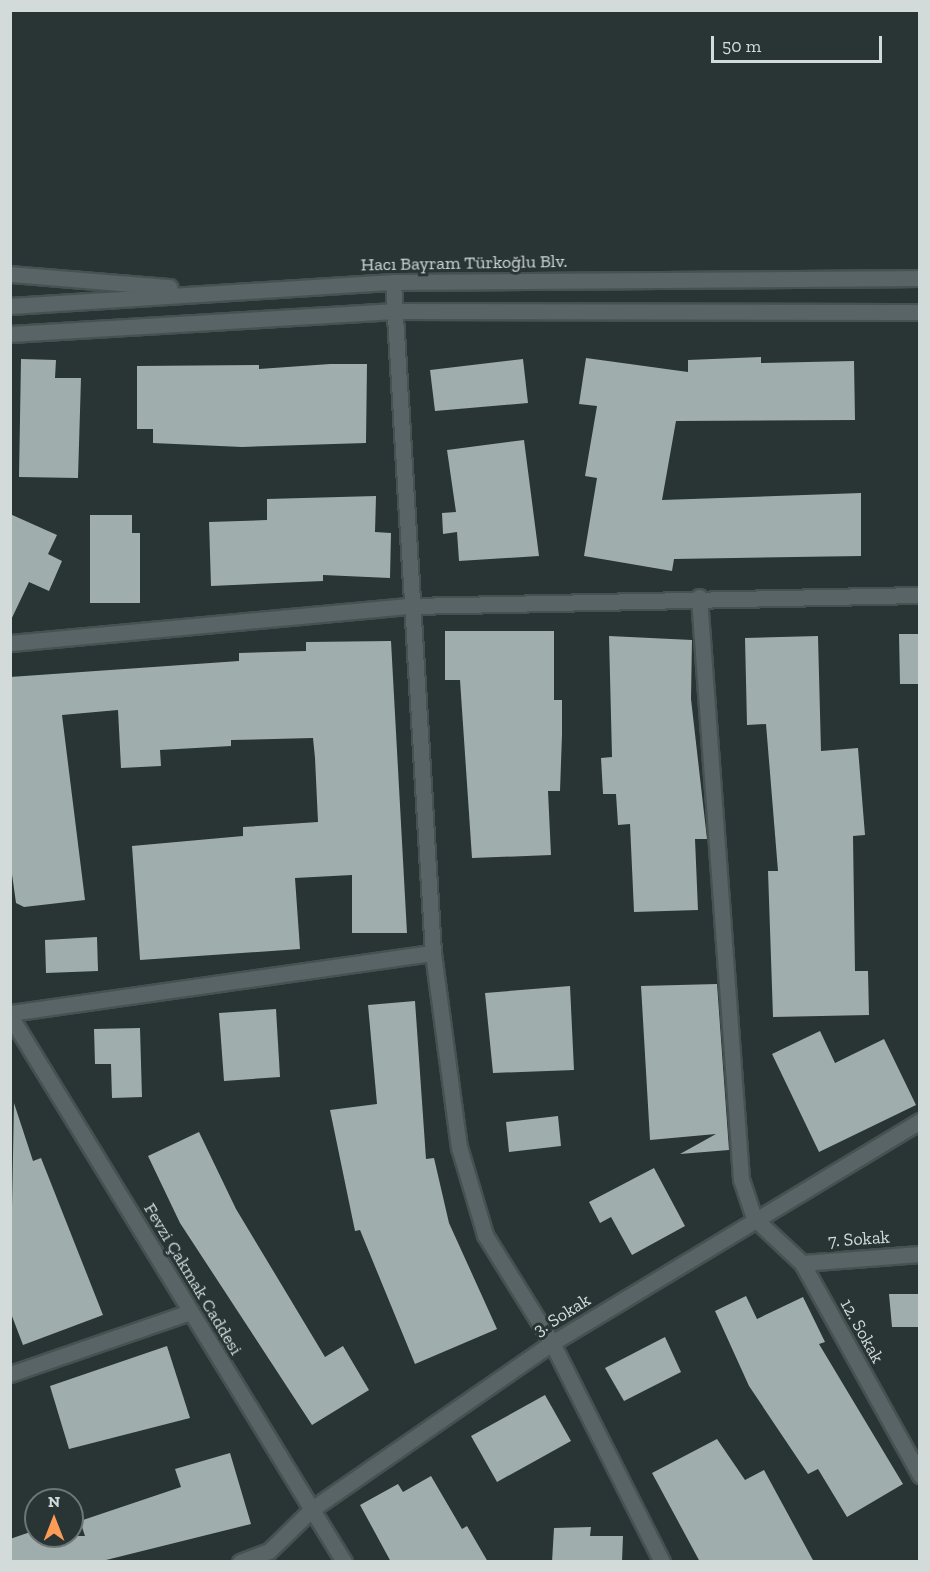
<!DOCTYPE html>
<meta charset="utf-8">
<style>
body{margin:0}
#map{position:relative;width:930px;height:1572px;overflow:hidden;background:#293434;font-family:"Zilla Slab",serif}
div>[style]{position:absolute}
.building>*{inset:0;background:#a0adad}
.roads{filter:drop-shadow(2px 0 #475151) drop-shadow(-2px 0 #475151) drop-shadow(0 2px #475151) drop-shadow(0 -2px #475151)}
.minor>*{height:15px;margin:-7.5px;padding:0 7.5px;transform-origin:7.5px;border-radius:7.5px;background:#586465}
span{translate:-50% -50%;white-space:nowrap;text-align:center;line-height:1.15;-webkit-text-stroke:6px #293434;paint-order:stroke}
.street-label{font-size:18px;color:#d3dada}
.frame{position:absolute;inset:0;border:12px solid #d3dada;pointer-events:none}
.north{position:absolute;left:24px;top:1488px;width:60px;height:60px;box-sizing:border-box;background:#293434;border:2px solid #6d7676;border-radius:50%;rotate:0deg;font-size:16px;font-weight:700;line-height:24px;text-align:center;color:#d3dada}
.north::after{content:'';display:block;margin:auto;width:21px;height:27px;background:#fd9c56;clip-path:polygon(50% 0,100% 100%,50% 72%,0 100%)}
.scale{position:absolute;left:711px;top:36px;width:171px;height:27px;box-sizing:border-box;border:3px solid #d3dada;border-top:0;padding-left:8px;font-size:18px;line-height:21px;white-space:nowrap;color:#d3dada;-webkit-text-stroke:4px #293434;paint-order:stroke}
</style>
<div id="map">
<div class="building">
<i style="clip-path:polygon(761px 357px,761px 363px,854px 361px,855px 420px,676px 421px,662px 500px,861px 493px,861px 556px,674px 559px,672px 571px,584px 556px,597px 478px,585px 476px,597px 406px,579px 404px,586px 358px,688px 372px,688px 360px)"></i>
<i style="clip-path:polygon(21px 359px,56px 360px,55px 378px,81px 378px,78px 478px,19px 477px)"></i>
<i style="clip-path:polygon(523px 359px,528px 403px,435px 411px,430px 370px)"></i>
<i style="clip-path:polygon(330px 364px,367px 364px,366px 443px,242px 447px,153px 443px,153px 429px,137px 429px,137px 366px,259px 365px,259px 369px)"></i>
<i style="clip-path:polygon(524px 440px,539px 556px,459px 561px,457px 532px,443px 534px,442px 513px,456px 512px,447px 450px)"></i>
<i style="clip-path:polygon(376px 496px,375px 532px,391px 533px,390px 578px,323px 575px,323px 581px,211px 586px,209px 522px,267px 520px,267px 499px)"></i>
<i style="clip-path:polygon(10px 514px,57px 535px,48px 554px,62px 561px,49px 591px,29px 582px,10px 622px)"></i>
<i style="clip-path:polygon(90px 515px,132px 515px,132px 533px,140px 533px,140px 603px,90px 603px)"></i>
<i style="clip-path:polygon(445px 631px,554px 631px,554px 700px,562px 700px,562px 735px,560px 791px,548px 791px,551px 855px,472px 858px,460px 680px,445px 680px)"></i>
<i style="clip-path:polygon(899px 634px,920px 634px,920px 684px,900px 684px)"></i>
<i style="clip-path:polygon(609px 636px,692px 640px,691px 699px,707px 839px,695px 839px,698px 910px,634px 912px,630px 824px,618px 825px,616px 794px,603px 794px,601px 758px,612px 757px)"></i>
<i style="clip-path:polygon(818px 636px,821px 751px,858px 748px,865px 835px,853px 836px,855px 971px,868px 971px,869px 1015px,773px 1017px,768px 871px,778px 871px,766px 724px,747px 725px,745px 638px)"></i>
<i style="clip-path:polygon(391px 641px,407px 933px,352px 933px,352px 875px,295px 878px,300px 949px,140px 960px,132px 846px,243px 836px,243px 827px,318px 822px,315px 758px,313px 738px,231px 740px,231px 746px,160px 750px,161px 766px,121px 768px,118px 710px,62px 715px,85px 900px,24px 907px,16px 903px,10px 860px,10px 677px,239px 661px,239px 653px,306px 651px,306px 642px)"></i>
<i style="clip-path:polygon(97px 937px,98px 971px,46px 973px,45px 940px)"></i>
<i style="clip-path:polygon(717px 984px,729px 1150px,680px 1154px,716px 1134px,650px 1140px,641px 986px)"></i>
<i style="clip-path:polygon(570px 986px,574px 1070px,493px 1073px,485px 993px)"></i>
<i style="clip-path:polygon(415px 1001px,426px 1159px,434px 1158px,449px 1223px,497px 1329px,415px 1364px,360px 1230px,355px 1231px,330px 1110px,377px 1104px,368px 1005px)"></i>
<i style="clip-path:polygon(276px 1009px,280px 1077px,224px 1081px,219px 1013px)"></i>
<i style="clip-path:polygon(140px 1028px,142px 1097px,112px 1098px,111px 1064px,95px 1064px,94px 1029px)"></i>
<i style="clip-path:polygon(820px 1031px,835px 1063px,884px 1039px,916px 1105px,819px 1152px,772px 1054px)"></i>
<i style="clip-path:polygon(14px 1103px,33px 1161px,41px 1158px,103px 1315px,23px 1345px,10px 1311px)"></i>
<i style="clip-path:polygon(558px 1116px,561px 1146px,509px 1152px,506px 1122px)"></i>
<i style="clip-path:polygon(199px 1132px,236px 1209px,325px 1357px,343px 1346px,369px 1390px,312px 1425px,180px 1223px,148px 1156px)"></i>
<i style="clip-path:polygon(654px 1168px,685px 1226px,632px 1255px,611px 1217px,600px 1223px,589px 1202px)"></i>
<i style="clip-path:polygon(889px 1294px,920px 1294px,920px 1327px,892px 1327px)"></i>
<i style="clip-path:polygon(746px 1296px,757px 1319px,803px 1297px,825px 1342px,819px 1344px,903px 1484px,847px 1517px,818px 1469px,808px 1474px,749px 1386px,715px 1311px)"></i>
<i style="clip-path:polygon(665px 1337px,681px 1372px,624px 1401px,605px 1368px)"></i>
<i style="clip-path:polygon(167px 1346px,190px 1418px,69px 1449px,50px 1386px)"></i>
<i style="clip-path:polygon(545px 1395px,571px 1441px,497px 1482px,471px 1436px)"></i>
<i style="clip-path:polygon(717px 1439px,745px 1480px,764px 1470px,814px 1562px,700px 1562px,652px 1473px)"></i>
<i style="clip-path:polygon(230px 1453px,251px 1524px,98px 1562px,10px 1562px,10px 1539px,36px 1530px,36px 1536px,85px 1536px,80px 1521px,181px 1487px,175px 1469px)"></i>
<i style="clip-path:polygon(431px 1476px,462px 1529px,467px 1526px,488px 1562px,391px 1562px,360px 1505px,398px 1484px,403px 1492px)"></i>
<i style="clip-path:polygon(591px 1527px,590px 1536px,623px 1536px,622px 1562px,552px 1562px,554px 1528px)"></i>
</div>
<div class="roads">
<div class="minor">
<i style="left:10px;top:274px;width:160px;rotate:4.7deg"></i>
<i style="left:393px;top:282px;width:672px;rotate:86.59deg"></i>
<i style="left:433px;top:953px;width:196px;rotate:82.4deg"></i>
<i style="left:459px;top:1147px;width:92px;rotate:73.5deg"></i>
<i style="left:485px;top:1235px;width:127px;rotate:58.2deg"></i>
<i style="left:552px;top:1343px;width:245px;rotate:63.3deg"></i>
<i style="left:10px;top:306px;width:384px;rotate:-3.6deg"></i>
<i style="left:393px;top:282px;width:527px;rotate:-0.43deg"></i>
<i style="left:10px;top:334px;width:386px;rotate:-3.4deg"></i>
<i style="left:395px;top:311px;width:525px;rotate:0.11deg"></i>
<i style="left:699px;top:597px;width:584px;rotate:85.87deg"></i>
<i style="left:741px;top:1179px;width:41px;rotate:71.6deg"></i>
<i style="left:754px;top:1218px;width:66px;rotate:43.2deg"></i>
<i style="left:802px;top:1263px;width:243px;rotate:60.9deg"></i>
<i style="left:10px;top:643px;width:403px;rotate:-5.3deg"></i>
<i style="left:411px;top:606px;width:509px;rotate:-1.24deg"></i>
<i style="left:10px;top:1013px;width:427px;rotate:-8.1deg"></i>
<i style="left:10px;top:1016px;width:640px;rotate:58.54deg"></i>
<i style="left:802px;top:1263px;width:118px;rotate:-4.4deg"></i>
<i style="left:10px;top:1374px;width:190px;rotate:-19deg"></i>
<i style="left:240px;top:1562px;width:31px;rotate:-21deg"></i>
<i style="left:269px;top:1551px;width:60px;rotate:-44.3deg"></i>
<i style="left:312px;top:1509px;width:292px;rotate:-34.7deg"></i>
<i style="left:552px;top:1343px;width:430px;rotate:-31.1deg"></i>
</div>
</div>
<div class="street-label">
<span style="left:464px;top:263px;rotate:-1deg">Hacı Bayram Türkoğlu Blv.</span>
<span style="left:859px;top:1239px;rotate:-4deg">7. Sokak</span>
<span style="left:193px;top:1279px;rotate:59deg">Fevzi Çakmak Caddesi</span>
<span style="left:562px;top:1315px;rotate:-32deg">3. Sokak</span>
<span style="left:862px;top:1331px;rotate:61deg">12. Sokak</span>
</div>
<div class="frame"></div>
<div class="north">N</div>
<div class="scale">50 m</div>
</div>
